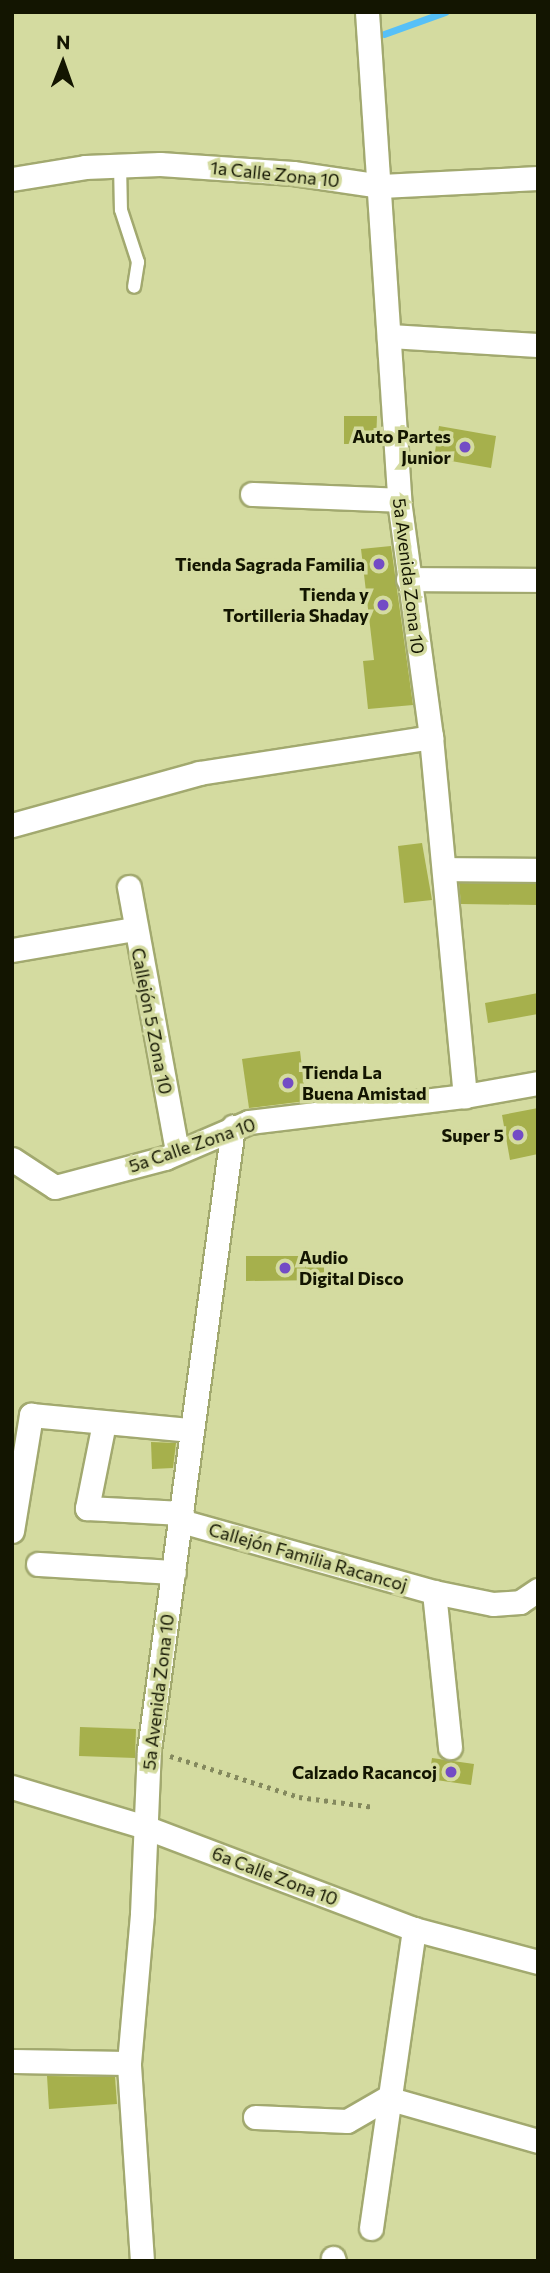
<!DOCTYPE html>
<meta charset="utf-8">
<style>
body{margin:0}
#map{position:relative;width:550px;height:2273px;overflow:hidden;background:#d4dba0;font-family:Commissioner,sans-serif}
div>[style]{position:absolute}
.stream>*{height:7px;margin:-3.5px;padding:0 3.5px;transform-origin:3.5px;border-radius:3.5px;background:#56c0f7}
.building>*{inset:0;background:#a6b04c}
.path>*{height:4.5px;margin-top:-2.25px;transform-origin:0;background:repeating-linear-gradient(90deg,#84895e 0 3.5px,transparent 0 8.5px)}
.roads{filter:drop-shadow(2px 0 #a2a96f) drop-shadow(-2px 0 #a2a96f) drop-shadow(0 2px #a2a96f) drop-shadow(0 -2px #a2a96f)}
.lane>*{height:12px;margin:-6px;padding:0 6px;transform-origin:6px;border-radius:6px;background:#fff}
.street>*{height:23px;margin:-11.5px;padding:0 11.5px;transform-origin:11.5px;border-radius:11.5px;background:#fff}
.dots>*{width:19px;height:19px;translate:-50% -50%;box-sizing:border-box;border:4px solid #d4dba0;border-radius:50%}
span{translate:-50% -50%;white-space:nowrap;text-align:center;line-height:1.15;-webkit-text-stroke:7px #d4dba0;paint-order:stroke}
.street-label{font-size:18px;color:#131501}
.poi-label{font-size:18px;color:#131501;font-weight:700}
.right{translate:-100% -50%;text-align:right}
.left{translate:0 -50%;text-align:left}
.frame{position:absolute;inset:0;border:14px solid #131501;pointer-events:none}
.north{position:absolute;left:28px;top:28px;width:70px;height:70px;-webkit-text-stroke:5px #d4dba0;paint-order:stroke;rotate:1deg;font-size:19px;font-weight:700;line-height:28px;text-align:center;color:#131501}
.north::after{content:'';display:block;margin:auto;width:24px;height:32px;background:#131501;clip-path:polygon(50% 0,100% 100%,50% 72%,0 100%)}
</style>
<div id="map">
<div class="stream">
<i style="left:384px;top:34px;width:65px;rotate:-19.8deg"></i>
</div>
<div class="building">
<i style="clip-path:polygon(344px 416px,377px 416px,376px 444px,344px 444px)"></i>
<i style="clip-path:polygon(439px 426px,496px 436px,491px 468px,434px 458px)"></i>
<i style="clip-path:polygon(391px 546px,413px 705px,368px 709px,363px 661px,374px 660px,361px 549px)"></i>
<i style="clip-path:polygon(422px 843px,432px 900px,404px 903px,398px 846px)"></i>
<i style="clip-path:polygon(459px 883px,538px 884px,538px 905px,461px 904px)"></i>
<i style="clip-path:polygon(538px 993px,538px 1014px,488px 1023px,485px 1003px)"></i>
<i style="clip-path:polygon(300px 1051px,306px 1101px,249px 1108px,242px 1059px)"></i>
<i style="clip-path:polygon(538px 1108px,538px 1154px,510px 1160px,502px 1115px)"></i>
<i style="clip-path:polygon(246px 1256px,324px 1256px,324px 1280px,246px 1281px)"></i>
<i style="clip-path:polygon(151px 1442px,176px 1443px,173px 1468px,152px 1469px)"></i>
<i style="clip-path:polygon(80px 1727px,136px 1729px,135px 1758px,79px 1756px)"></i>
<i style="clip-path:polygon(432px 1758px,474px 1764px,471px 1785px,429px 1779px)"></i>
<i style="clip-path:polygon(47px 2076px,115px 2077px,117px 2104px,49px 2109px)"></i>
</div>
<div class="path">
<i style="left:170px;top:1756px;width:135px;rotate:17.6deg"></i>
<i style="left:299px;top:1797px;width:76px;rotate:7.6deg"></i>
</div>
<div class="roads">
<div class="lane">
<i style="left:120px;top:164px;width:46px;rotate:88.8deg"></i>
<i style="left:121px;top:210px;width:55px;rotate:71.9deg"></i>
<i style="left:138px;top:262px;width:25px;rotate:99deg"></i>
</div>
<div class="street">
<i style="left:367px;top:12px;width:489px;rotate:86.2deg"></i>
<i style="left:399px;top:500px;width:239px;rotate:82.3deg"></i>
<i style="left:431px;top:737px;width:361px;rotate:84.6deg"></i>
<i style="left:12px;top:179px;width:74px;rotate:-9.3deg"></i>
<i style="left:85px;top:167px;width:75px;rotate:-2.3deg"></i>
<i style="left:160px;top:164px;width:133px;rotate:3.9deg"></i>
<i style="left:293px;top:173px;width:89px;rotate:8.4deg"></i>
<i style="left:381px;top:186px;width:157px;rotate:-2.9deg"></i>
<i style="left:389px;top:336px;width:149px;rotate:3.5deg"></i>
<i style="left:252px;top:494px;width:147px;rotate:2.3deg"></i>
<i style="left:408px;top:579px;width:130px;rotate:0.4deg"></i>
<i style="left:12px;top:825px;width:194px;rotate:-15.5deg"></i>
<i style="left:199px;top:773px;width:235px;rotate:-8.8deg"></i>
<i style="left:444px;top:869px;width:94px;rotate:0.6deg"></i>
<i style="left:129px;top:887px;width:269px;rotate:79.7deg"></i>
<i style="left:12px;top:950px;width:123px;rotate:-9.8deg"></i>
<i style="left:12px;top:1159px;width:51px;rotate:33.1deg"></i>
<i style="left:55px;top:1187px;width:114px;rotate:-14.8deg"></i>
<i style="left:165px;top:1158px;width:91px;rotate:-23.2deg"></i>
<i style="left:249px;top:1122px;width:218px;rotate:-6.9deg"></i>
<i style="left:465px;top:1096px;width:74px;rotate:-10.1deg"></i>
<i style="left:104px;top:1423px;width:87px;rotate:101.3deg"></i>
<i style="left:87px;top:1508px;width:95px;rotate:3deg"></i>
<i style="left:181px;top:1521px;width:263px;rotate:15.7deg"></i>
<i style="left:434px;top:1592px;width:60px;rotate:11.5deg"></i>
<i style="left:493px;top:1604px;width:27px;rotate:-4deg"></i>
<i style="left:520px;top:1602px;width:22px;rotate:-34deg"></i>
<i style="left:12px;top:1531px;width:118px;rotate:-80.7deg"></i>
<i style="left:31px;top:1415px;width:161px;rotate:5.4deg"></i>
<i style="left:38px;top:1564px;width:136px;rotate:3.4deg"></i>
<i style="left:434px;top:1592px;width:156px;rotate:84.1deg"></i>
<i style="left:12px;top:1787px;width:139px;rotate:16.7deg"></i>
<i style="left:145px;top:1827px;width:288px;rotate:20.8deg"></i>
<i style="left:414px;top:1929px;width:128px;rotate:14.9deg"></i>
<i style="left:12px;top:2061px;width:117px;rotate:1deg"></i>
<i style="left:255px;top:2117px;width:92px;rotate:2.5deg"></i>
<i style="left:347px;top:2121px;width:46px;rotate:-29.9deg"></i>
<i style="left:387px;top:2098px;width:157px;rotate:15.9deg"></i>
<i style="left:371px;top:2228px;width:302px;rotate:-81.8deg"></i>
<i style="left:333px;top:2258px;width:3px;rotate:72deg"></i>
<i style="left:142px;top:2261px;width:198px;rotate:-93.8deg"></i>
<i style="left:129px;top:2063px;width:150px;rotate:-85deg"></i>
<i style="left:142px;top:1914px;width:164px;rotate:-87.6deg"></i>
<i style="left:149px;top:1750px;width:629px;rotate:-82.32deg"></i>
</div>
</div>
<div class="dots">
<i style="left:465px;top:447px;background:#734cc5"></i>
<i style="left:379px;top:564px;background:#734cc5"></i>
<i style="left:383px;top:605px;background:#734cc5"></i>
<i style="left:288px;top:1083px;background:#734cc5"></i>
<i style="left:518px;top:1135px;background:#734cc5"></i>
<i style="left:285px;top:1268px;background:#734cc5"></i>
<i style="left:451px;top:1772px;background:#734cc5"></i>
</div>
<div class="street-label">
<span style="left:275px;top:174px;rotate:6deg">1a Calle Zona 10</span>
<span style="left:409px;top:576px;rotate:83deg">5a Avenida Zona 10</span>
<span style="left:152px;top:1021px;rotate:79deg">Callejón 5 Zona 10</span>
<span style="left:192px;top:1145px;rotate:-19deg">5a Calle Zona 10</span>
<span style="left:308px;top:1557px;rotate:16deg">Callejón Familia Racancoj</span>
<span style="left:158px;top:1692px;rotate:-83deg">5a Avenida Zona 10</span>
<span style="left:275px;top:1876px;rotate:21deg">6a Calle Zona 10</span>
</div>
<div class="poi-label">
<span class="right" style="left:451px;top:447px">Auto Partes<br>Junior</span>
<span class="right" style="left:365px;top:564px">Tienda Sagrada Familia</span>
<span class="right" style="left:369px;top:605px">Tienda y<br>Tortilleria Shaday</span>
<span class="left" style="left:302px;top:1083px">Tienda La<br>Buena Amistad</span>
<span class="right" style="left:504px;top:1135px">Super 5</span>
<span class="left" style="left:299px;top:1268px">Audio<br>Digital Disco</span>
<span class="right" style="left:437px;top:1772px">Calzado Racancoj</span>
</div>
<div class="frame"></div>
<div class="north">N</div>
</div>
